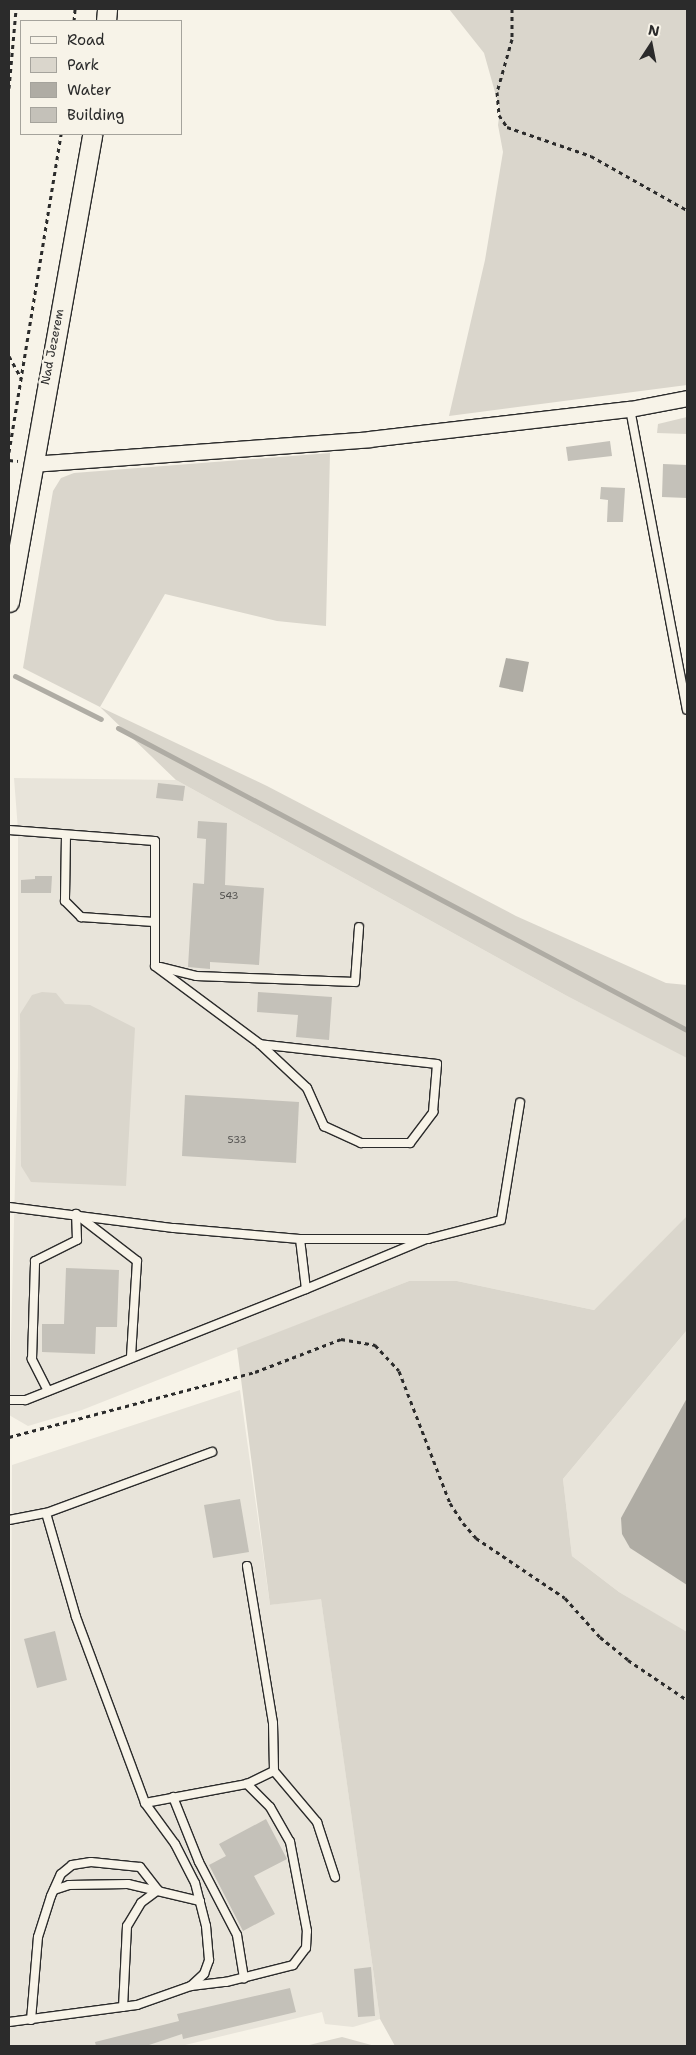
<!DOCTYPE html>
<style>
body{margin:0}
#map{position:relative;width:696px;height:2055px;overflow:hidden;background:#f7f3e8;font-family:"Shantell Sans",sans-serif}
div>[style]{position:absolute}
.built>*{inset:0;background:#e8e4da}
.green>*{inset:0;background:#dad6cc}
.water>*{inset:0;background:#afaca4}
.stream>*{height:5px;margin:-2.5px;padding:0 2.5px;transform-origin:2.5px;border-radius:2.5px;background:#afaca4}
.building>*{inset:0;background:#c4c1b9}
.path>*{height:3px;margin-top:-1.5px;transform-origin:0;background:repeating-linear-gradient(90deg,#2b2b2b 0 4px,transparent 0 8px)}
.roads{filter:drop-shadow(1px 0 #2b2b2b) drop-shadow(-1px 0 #2b2b2b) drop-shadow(0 1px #2b2b2b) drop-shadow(0 -1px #2b2b2b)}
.service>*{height:8px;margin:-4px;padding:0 4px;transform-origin:4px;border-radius:4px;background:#f7f3e8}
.minor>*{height:15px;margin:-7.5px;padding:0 7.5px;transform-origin:7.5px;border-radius:7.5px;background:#f7f3e8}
.tertiary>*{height:19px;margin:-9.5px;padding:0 9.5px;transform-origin:9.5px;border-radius:9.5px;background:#f7f3e8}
span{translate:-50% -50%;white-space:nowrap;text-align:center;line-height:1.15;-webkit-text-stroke:5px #f7f3e8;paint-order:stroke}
.number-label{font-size:10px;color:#51504e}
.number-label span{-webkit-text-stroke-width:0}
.street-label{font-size:12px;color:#2b2b2b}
.frame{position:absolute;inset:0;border:10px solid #2b2b2b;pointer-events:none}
.legend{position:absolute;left:20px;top:20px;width:162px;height:115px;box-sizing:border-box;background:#f7f3e8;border:1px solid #a5a39c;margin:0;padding:6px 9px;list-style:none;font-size:15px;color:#2b2b2b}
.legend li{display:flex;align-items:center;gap:10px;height:25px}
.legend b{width:25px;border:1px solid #a5a39c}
.north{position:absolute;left:626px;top:20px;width:50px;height:50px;-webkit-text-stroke:4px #f7f3e8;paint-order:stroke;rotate:11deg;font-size:14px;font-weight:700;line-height:20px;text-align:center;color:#2b2b2b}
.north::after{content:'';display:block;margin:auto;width:18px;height:22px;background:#2b2b2b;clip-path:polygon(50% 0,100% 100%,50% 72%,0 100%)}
</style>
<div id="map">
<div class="built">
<i style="clip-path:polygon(14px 778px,176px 780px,567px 996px,687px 1057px,687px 1217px,594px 1310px,457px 1281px,409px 1281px,82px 1410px,28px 1426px,9px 1415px,18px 1067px,18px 830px)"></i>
<i style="clip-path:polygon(687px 1330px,687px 1633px,619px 1592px,572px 1556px,563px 1479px)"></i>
<i style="clip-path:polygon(240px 1390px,270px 1605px,321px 1598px,380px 2019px,353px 2027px,325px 2024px,322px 2012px,181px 2046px,9px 2046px,12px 1465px)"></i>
</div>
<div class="green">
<i style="clip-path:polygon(449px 9px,687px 9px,687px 385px,449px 416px,485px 260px,503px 152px,498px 125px,500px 110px,484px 53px)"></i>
<i style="clip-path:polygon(687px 417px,687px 434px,657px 433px,658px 424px)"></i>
<i style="clip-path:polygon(330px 453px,326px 626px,277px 621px,165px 594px,100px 707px,267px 786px,516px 916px,666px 983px,687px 985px,687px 1058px,567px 996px,176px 780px,100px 707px,23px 668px,53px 491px,61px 478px,74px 473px)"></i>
<i style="clip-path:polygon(42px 992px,56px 993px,65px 1004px,90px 1005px,135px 1028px,126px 1186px,31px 1182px,21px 1166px,20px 1014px,32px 995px)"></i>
<i style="clip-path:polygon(687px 1216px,687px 1330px,563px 1479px,572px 1556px,619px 1592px,687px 1632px,687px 2046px,395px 2046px,380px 2019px,321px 1599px,270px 1605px,237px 1348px,409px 1281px,457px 1281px,594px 1310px)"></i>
<i style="clip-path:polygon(342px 2037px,375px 2046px,305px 2046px)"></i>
</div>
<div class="water">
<i style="clip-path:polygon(506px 658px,529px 662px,523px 692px,499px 687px)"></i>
<i style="clip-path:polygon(687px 1398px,687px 1585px,630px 1548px,622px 1534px,621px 1518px)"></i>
</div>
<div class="stream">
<i style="left:15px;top:676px;width:96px;rotate:26.6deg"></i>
<i style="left:118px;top:728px;width:644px;rotate:27.96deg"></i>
</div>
<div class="building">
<i style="clip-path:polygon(610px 441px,612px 456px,568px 461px,566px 447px)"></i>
<i style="clip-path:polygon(663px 464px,687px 465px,687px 498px,662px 497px)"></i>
<i style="clip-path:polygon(601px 487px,625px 488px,623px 522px,607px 522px,608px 500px,600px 499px)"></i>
<i style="clip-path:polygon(158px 783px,185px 786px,183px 801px,156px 798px)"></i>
<i style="clip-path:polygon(198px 821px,227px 823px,225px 885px,264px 888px,259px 965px,210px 962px,210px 969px,188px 967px,193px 883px,204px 884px,206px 839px,197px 838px)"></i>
<i style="clip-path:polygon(35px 876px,52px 876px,51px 893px,21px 893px,21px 880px,35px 879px)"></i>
<i style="clip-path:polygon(258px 992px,332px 997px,329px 1040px,296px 1037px,298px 1015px,257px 1012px)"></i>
<i style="clip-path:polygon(185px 1095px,299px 1102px,296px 1163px,182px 1156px)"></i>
<i style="clip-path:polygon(66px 1268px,119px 1270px,117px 1327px,96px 1327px,95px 1354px,42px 1352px,42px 1324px,64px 1324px)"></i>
<i style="clip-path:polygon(240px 1499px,249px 1552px,213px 1558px,204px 1505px)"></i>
<i style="clip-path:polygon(55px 1631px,67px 1680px,37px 1688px,24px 1639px)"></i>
<i style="clip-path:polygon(266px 1819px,287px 1859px,254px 1876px,275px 1914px,243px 1931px,209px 1865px,226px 1856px,219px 1844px)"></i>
<i style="clip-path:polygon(371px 1967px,375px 2016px,358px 2017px,354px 1969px)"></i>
<i style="clip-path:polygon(290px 1988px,296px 2012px,183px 2039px,182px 2034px,146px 2046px,96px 2046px,95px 2042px,179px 2021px,177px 2014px)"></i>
</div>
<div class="path">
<i style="left:512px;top:9px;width:30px;rotate:90deg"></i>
<i style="left:512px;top:39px;width:55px;rotate:105.8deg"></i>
<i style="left:497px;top:92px;width:23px;rotate:85deg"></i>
<i style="left:499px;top:115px;width:14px;rotate:56deg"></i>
<i style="left:507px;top:127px;width:89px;rotate:19deg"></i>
<i style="left:591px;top:156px;width:110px;rotate:29.4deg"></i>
<i style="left:74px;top:21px;width:12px;rotate:-85deg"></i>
<i style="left:9px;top:88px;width:79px;rotate:-84.9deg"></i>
<i style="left:9px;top:356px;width:26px;rotate:61deg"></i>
<i style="left:9px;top:452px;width:322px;rotate:-80.7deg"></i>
<i style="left:9px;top:460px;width:9px;rotate:6deg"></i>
<i style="left:9px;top:1437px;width:254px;rotate:-14.8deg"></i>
<i style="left:255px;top:1372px;width:92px;rotate:-21deg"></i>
<i style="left:341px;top:1339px;width:35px;rotate:10deg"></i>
<i style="left:375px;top:1345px;width:35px;rotate:47deg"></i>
<i style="left:399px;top:1371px;width:142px;rotate:68.9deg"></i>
<i style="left:450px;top:1503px;width:24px;rotate:57deg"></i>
<i style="left:463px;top:1523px;width:20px;rotate:49deg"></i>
<i style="left:476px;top:1538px;width:107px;rotate:34deg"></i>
<i style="left:565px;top:1598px;width:52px;rotate:48.1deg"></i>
<i style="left:600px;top:1637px;width:36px;rotate:39deg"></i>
<i style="left:628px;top:1660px;width:71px;rotate:34.1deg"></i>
</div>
<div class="roads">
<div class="service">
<i style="left:630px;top:409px;width:306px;rotate:79.3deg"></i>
<i style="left:9px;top:830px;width:146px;rotate:4.3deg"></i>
<i style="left:155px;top:841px;width:125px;rotate:90deg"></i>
<i style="left:155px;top:966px;width:131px;rotate:36.6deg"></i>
<i style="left:260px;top:1044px;width:64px;rotate:43.1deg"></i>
<i style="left:307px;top:1088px;width:42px;rotate:65.9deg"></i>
<i style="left:324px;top:1126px;width:41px;rotate:24.7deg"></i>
<i style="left:361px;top:1143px;width:49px"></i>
<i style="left:410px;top:1143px;width:39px;rotate:-53deg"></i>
<i style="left:433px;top:1112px;width:48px;rotate:-85.2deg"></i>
<i style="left:437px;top:1064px;width:178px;rotate:-173.6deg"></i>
<i style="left:66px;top:835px;width:66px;rotate:90.9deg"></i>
<i style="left:65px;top:901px;width:23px;rotate:45deg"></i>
<i style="left:81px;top:917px;width:73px;rotate:3.9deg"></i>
<i style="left:160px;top:967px;width:37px;rotate:14deg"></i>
<i style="left:196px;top:976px;width:159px;rotate:2.2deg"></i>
<i style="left:355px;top:982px;width:55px;rotate:-85.8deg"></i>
<i style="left:9px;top:1207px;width:166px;rotate:7.3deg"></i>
<i style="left:174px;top:1228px;width:126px;rotate:5deg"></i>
<i style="left:300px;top:1239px;width:50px;rotate:83.2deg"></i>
<i style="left:306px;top:1289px;width:302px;rotate:158.4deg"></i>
<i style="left:25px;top:1400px;width:16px;rotate:180deg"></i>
<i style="left:300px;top:1239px;width:128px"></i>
<i style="left:428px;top:1239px;width:75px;rotate:-14.6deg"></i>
<i style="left:501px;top:1220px;width:119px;rotate:-80.8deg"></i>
<i style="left:306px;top:1289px;width:128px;rotate:-22.6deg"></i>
<i style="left:48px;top:1391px;width:36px;rotate:-117deg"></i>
<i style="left:32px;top:1359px;width:98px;rotate:-88.2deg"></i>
<i style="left:35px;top:1261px;width:47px;rotate:-26.6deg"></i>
<i style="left:77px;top:1240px;width:26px;rotate:-92deg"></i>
<i style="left:76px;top:1214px;width:77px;rotate:37.6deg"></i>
<i style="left:137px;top:1261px;width:96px;rotate:93.6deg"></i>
<i style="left:46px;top:1513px;width:108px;rotate:73.9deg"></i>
<i style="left:76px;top:1617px;width:198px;rotate:69.6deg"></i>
<i style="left:145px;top:1803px;width:104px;rotate:-10.6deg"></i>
<i style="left:247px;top:1784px;width:30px;rotate:-26deg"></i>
<i style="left:274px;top:1771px;width:67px;rotate:49.9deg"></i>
<i style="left:317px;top:1822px;width:58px;rotate:71.9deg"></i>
<i style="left:9px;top:1520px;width:38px;rotate:-11deg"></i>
<i style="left:46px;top:1513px;width:177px;rotate:-20.2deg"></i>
<i style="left:247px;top:1566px;width:159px;rotate:80.6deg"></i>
<i style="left:273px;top:1723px;width:48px;rotate:88.8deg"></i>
<i style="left:173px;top:1797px;width:70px;rotate:68.2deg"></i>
<i style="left:199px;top:1862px;width:82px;rotate:62.5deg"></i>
<i style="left:237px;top:1935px;width:44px;rotate:80.8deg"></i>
<i style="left:54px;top:1890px;width:16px;rotate:-18deg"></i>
<i style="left:69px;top:1885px;width:59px;rotate:-1deg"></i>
<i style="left:128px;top:1884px;width:74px;rotate:13.3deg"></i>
<i style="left:191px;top:1986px;width:35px;rotate:-7deg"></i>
<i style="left:226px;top:1982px;width:69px;rotate:-14.2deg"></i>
<i style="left:293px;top:1965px;width:21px;rotate:-53deg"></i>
<i style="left:306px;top:1948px;width:17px;rotate:-87deg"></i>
<i style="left:307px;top:1931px;width:91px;rotate:-100.8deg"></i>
<i style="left:290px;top:1842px;width:40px;rotate:-119.7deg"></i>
<i style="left:270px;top:1807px;width:33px;rotate:-135deg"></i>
<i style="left:31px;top:2020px;width:83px;rotate:-85.2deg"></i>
<i style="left:38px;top:1937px;width:43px;rotate:-72.4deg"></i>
<i style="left:51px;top:1896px;width:24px;rotate:-66deg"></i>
<i style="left:61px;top:1874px;width:14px;rotate:-39deg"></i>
<i style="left:72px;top:1865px;width:19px;rotate:-9deg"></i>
<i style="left:91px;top:1862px;width:49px;rotate:5.8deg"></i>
<i style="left:140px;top:1867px;width:29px;rotate:52deg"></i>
<i style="left:158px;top:1890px;width:21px;rotate:143deg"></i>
<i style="left:141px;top:1903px;width:27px;rotate:121deg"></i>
<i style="left:127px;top:1926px;width:81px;rotate:92.8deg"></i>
<i style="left:9px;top:2022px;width:129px;rotate:-7.6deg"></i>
<i style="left:137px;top:2005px;width:57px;rotate:-19.4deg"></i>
<i style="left:191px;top:1986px;width:18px;rotate:-43deg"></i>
<i style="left:204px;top:1974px;width:15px;rotate:-70deg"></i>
<i style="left:209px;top:1960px;width:34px;rotate:-95deg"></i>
<i style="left:206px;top:1926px;width:44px;rotate:-104.3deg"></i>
<i style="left:195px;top:1883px;width:44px;rotate:-117.1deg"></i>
<i style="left:175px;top:1844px;width:51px;rotate:-126.2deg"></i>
</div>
<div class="minor">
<i style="left:32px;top:464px;width:338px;rotate:-4.2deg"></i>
<i style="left:369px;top:439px;width:263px;rotate:-6.6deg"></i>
<i style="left:630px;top:409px;width:58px;rotate:-10.9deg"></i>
</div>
<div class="tertiary">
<i style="left:106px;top:21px;width:12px;rotate:-85deg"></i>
<i style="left:9px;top:602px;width:475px;rotate:-79.9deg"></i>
</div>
</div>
<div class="number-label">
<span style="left:229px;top:896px">543</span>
<span style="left:237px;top:1140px">533</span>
</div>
<div class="street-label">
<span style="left:53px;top:347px;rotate:-79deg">Nad Jezerem</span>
</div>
<div class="frame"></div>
<ul class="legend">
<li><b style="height:6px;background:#f7f3e8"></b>Road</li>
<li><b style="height:14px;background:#dad6cc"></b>Park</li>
<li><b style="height:14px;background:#afaca4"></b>Water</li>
<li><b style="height:14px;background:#c4c1b9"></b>Building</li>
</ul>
<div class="north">N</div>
</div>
